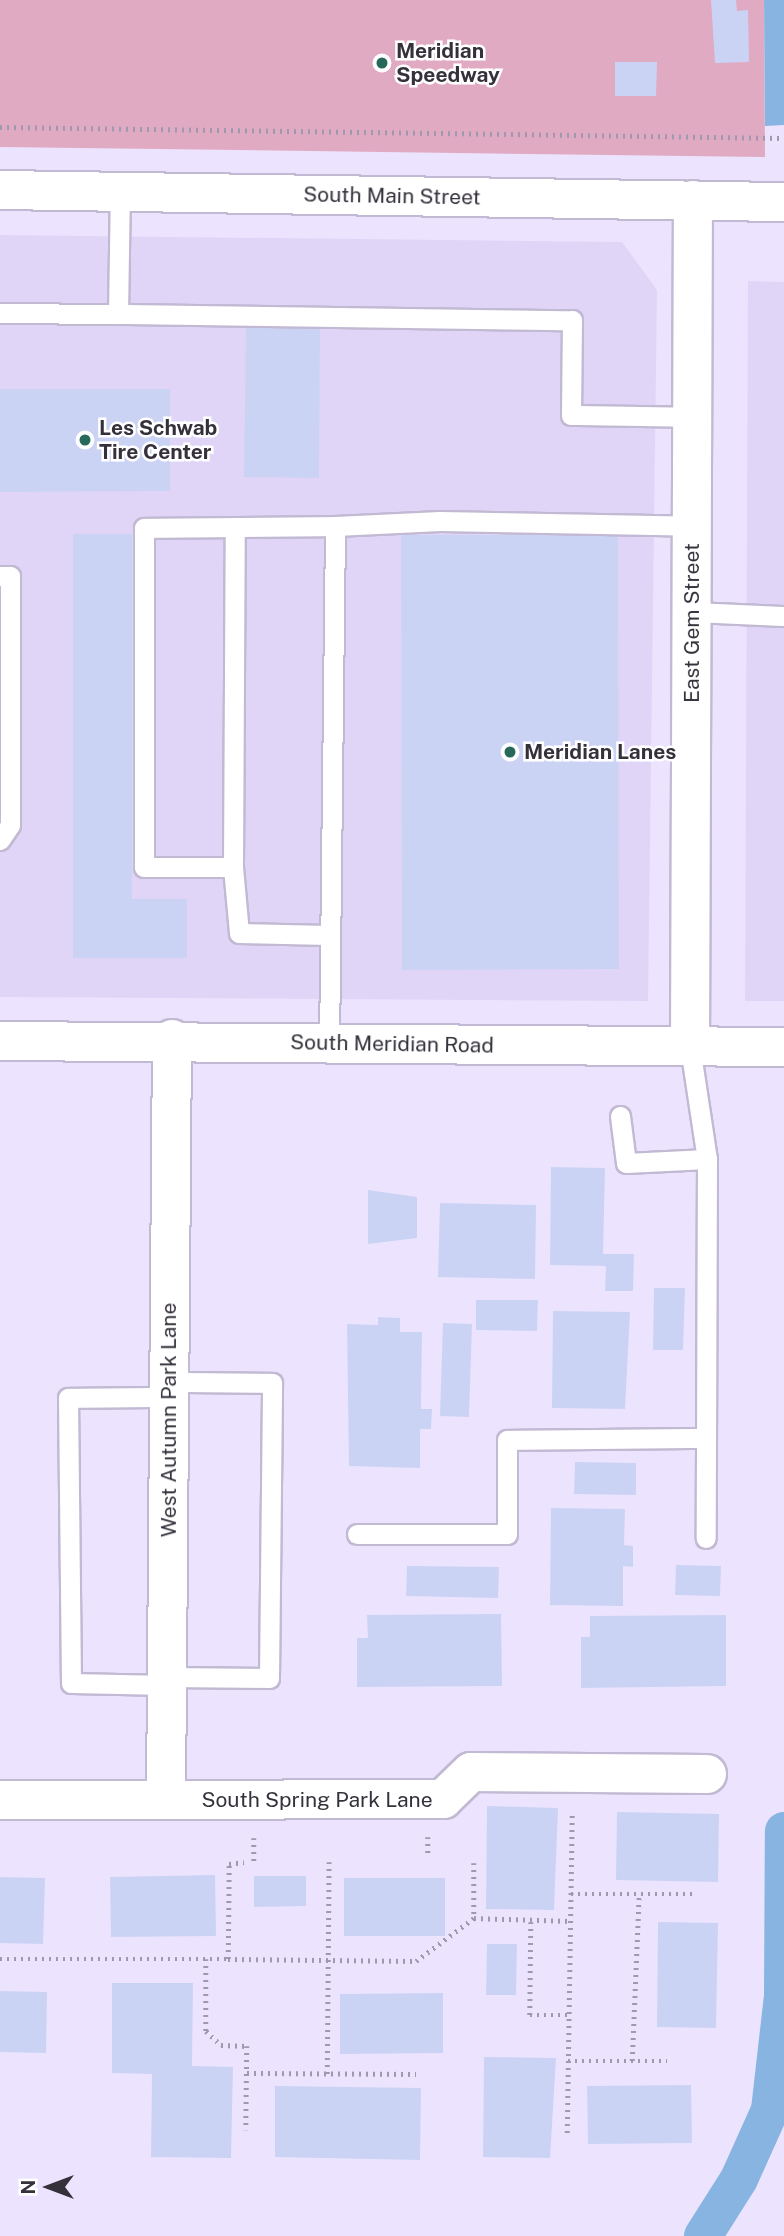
<!DOCTYPE html>
<style>
body{margin:0}
#map{position:relative;width:784px;height:2236px;overflow:hidden;background:#ece4fe;font-family:"Public Sans",sans-serif}
div>[style]{position:absolute}
.built>*{inset:0;background:#e0d5f7}
.green>*{inset:0;background:#e1aac3}
.water>*{inset:0;background:#88b4e2}
.canal>*{height:38px;margin:-19px;padding:0 19px;transform-origin:19px;border-radius:19px;background:#88b4e2}
.building>*{inset:0;background:#cbd3f5}
.path>*{height:4.5px;margin-top:-2.25px;transform-origin:0;background:repeating-linear-gradient(90deg,#a099ad 0 2px,transparent 0 7px)}
.roads{filter:drop-shadow(2px 0 #c2b9d3) drop-shadow(-2px 0 #c2b9d3) drop-shadow(0 2px #c2b9d3) drop-shadow(0 -2px #c2b9d3)}
.lane>*{height:19px;margin:-9.5px;padding:0 9.5px;transform-origin:9.5px;border-radius:9.5px;background:#fff}
.street>*{height:38px;margin:-19px;padding:0 19px;transform-origin:19px;border-radius:19px;background:#fff}
.primary>*{height:38px;margin:-19px;padding:0 19px;transform-origin:19px;border-radius:19px;background:#fff}
.dots>*{width:19px;height:19px;translate:-50% -50%;box-sizing:border-box;border:4px solid #fff;border-radius:50%}
span{translate:-50% -50%;white-space:nowrap;text-align:center;line-height:1.15;-webkit-text-stroke:5px #fff;paint-order:stroke}
.poi-label{font-size:21px;color:#35313b;font-weight:700}
.left{translate:0 -50%;text-align:left}
.street-label{font-size:21px;color:#35313b}
.north{position:absolute;left:14px;top:2152px;width:70px;height:70px;-webkit-text-stroke:5px #fff;paint-order:stroke;rotate:270deg;font-size:19px;font-weight:700;line-height:28px;text-align:center;color:#35313b}
.north::after{content:'';display:block;margin:auto;width:24px;height:32px;background:#35313b;clip-path:polygon(50% 0,100% 100%,50% 72%,0 100%)}
</style>
<div id="map">
<div class="built">
<i style="clip-path:polygon(0 235px,622px 242px,657px 290px,648px 1001px,0 997px)"></i>
<i style="clip-path:polygon(748px 281px,784px 282px,784px 1001px,745px 1001px)"></i>
</div>
<div class="green">
<i style="clip-path:polygon(0 0,764px 0,765px 157px,0 147px)"></i>
</div>
<div class="water">
<i style="clip-path:polygon(764px 0,784px 0,784px 125px,765px 126px)"></i>
</div>
<div class="canal">
<i style="left:703px;top:2236px;width:67px;rotate:-57.7deg"></i>
<i style="left:739px;top:2179px;width:76px;rotate:-65.8deg"></i>
<i style="left:770px;top:2110px;width:115px;rotate:-83.5deg"></i>
<i style="left:783px;top:1996px;width:165px;rotate:-89.7deg"></i>
</div>
<div class="building">
<i style="clip-path:polygon(711px 0,736px 0,737px 11px,748px 10px,749px 62px,715px 63px)"></i>
<i style="clip-path:polygon(615px 62px,657px 62px,656px 96px,615px 96px)"></i>
<i style="clip-path:polygon(246px 323px,320px 324px,319px 478px,244px 477px)"></i>
<i style="clip-path:polygon(0 389px,170px 389px,170px 491px,0 492px)"></i>
<i style="clip-path:polygon(73px 534px,132px 534px,132px 899px,187px 899px,187px 958px,73px 958px)"></i>
<i style="clip-path:polygon(401px 535px,618px 535px,619px 969px,402px 970px)"></i>
<i style="clip-path:polygon(551px 1167px,605px 1168px,603px 1254px,634px 1254px,633px 1291px,605px 1291px,606px 1266px,550px 1265px)"></i>
<i style="clip-path:polygon(368px 1190px,417px 1197px,417px 1238px,368px 1244px)"></i>
<i style="clip-path:polygon(440px 1203px,536px 1205px,535px 1279px,438px 1277px)"></i>
<i style="clip-path:polygon(654px 1288px,685px 1288px,683px 1350px,653px 1350px)"></i>
<i style="clip-path:polygon(476px 1300px,538px 1300px,537px 1331px,476px 1330px)"></i>
<i style="clip-path:polygon(553px 1311px,630px 1312px,625px 1409px,552px 1408px)"></i>
<i style="clip-path:polygon(378px 1317px,400px 1318px,400px 1332px,422px 1332px,421px 1409px,432px 1409px,431px 1429px,420px 1429px,420px 1468px,349px 1466px,347px 1324px,378px 1325px)"></i>
<i style="clip-path:polygon(443px 1323px,472px 1324px,469px 1417px,440px 1416px)"></i>
<i style="clip-path:polygon(575px 1462px,636px 1463px,636px 1495px,574px 1494px)"></i>
<i style="clip-path:polygon(551px 1508px,625px 1509px,624px 1545px,633px 1546px,633px 1567px,623px 1566px,623px 1606px,550px 1605px)"></i>
<i style="clip-path:polygon(676px 1565px,721px 1566px,720px 1596px,675px 1595px)"></i>
<i style="clip-path:polygon(407px 1566px,499px 1567px,498px 1598px,406px 1596px)"></i>
<i style="clip-path:polygon(501px 1614px,502px 1686px,357px 1687px,357px 1638px,368px 1638px,367px 1615px)"></i>
<i style="clip-path:polygon(726px 1615px,726px 1686px,581px 1688px,581px 1637px,590px 1637px,590px 1616px)"></i>
<i style="clip-path:polygon(487px 1806px,558px 1808px,554px 1910px,486px 1909px)"></i>
<i style="clip-path:polygon(617px 1812px,719px 1814px,718px 1882px,616px 1880px)"></i>
<i style="clip-path:polygon(215px 1875px,216px 1936px,111px 1937px,110px 1877px)"></i>
<i style="clip-path:polygon(254px 1876px,306px 1876px,306px 1906px,254px 1907px)"></i>
<i style="clip-path:polygon(0 1877px,45px 1878px,43px 1944px,0 1943px)"></i>
<i style="clip-path:polygon(344px 1878px,445px 1878px,445px 1936px,344px 1936px)"></i>
<i style="clip-path:polygon(658px 1922px,718px 1923px,716px 2028px,657px 2027px)"></i>
<i style="clip-path:polygon(487px 1944px,517px 1944px,516px 1995px,486px 1995px)"></i>
<i style="clip-path:polygon(112px 1983px,193px 1983px,192px 2066px,233px 2067px,231px 2158px,151px 2157px,152px 2074px,112px 2073px)"></i>
<i style="clip-path:polygon(0 1991px,47px 1992px,46px 2053px,0 2052px)"></i>
<i style="clip-path:polygon(443px 1993px,443px 2053px,340px 2054px,340px 1994px)"></i>
<i style="clip-path:polygon(484px 2057px,556px 2058px,550px 2158px,483px 2157px)"></i>
<i style="clip-path:polygon(691px 2085px,692px 2143px,588px 2144px,587px 2086px)"></i>
<i style="clip-path:polygon(275px 2086px,421px 2088px,420px 2160px,275px 2157px)"></i>
</div>
<div class="path">
<i style="left:0;top:127px;width:784px;rotate:0.8deg"></i>
<i style="left:428px;top:1837px;width:20px;rotate:90deg"></i>
<i style="left:254px;top:1838px;width:24px;rotate:90deg"></i>
<i style="left:474px;top:1863px;width:55px;rotate:90deg"></i>
<i style="left:474px;top:1918px;width:96px;rotate:1.8deg"></i>
<i style="left:571px;top:1894px;width:121px"></i>
<i style="left:531px;top:1922px;width:93px;rotate:90.6deg"></i>
<i style="left:530px;top:2015px;width:39px"></i>
<i style="left:0;top:1959px;width:228px"></i>
<i style="left:228px;top:1959px;width:95px;rotate:-89.4deg"></i>
<i style="left:229px;top:1864px;width:15px;rotate:-8deg"></i>
<i style="left:206px;top:1959px;width:72px;rotate:90deg"></i>
<i style="left:206px;top:2031px;width:21px;rotate:43deg"></i>
<i style="left:221px;top:2045px;width:26px;rotate:2deg"></i>
<i style="left:247px;top:2046px;width:84px;rotate:90.7deg"></i>
<i style="left:228px;top:1959px;width:188px;rotate:0.6deg"></i>
<i style="left:416px;top:1961px;width:72px;rotate:-36.6deg"></i>
<i style="left:568px;top:2061px;width:99px"></i>
<i style="left:632px;top:2061px;width:166px;rotate:-87.6deg"></i>
<i style="left:247px;top:2073px;width:169px;rotate:0.3deg"></i>
<i style="left:327px;top:2074px;width:212px;rotate:-89.5deg"></i>
<i style="left:567px;top:2133px;width:321px;rotate:-89.1deg"></i>
</div>
<div class="roads">
<div class="lane">
<i style="left:0;top:313px;width:118px;rotate:0.5deg"></i>
<i style="left:118px;top:314px;width:121px;rotate:-89.1deg"></i>
<i style="left:118px;top:314px;width:454px;rotate:0.8deg"></i>
<i style="left:572px;top:320px;width:95px;rotate:90.6deg"></i>
<i style="left:571px;top:415px;width:122px;rotate:0.9deg"></i>
<i style="left:335px;top:526px;width:105px;rotate:-2.7deg"></i>
<i style="left:440px;top:521px;width:253px;rotate:1.1deg"></i>
<i style="left:0;top:576px;width:10px"></i>
<i style="left:10px;top:576px;width:249px;rotate:90deg"></i>
<i style="left:10px;top:825px;width:18px;rotate:124deg"></i>
<i style="left:692px;top:612px;width:92px;rotate:2.5deg"></i>
<i style="left:233px;top:867px;width:340px;rotate:-89.7deg"></i>
<i style="left:329px;top:935px;width:90px;rotate:-178.7deg"></i>
<i style="left:239px;top:933px;width:66px;rotate:-95.2deg"></i>
<i style="left:233px;top:867px;width:89px;rotate:180deg"></i>
<i style="left:144px;top:867px;width:339px;rotate:-90deg"></i>
<i style="left:144px;top:528px;width:191px;rotate:-0.6deg"></i>
<i style="left:335px;top:526px;width:518px;rotate:90.66deg"></i>
<i style="left:690px;top:1047px;width:113px;rotate:81.4deg"></i>
<i style="left:707px;top:1159px;width:379px;rotate:90.2deg"></i>
<i style="left:620px;top:1116px;width:47px;rotate:82.7deg"></i>
<i style="left:626px;top:1163px;width:81px;rotate:-2.8deg"></i>
<i style="left:357px;top:1534px;width:150px"></i>
<i style="left:507px;top:1534px;width:94px;rotate:-90deg"></i>
<i style="left:507px;top:1440px;width:199px;rotate:-0.6deg"></i>
<i style="left:167px;top:1677px;width:102px;rotate:0.6deg"></i>
<i style="left:269px;top:1678px;width:295px;rotate:-89.4deg"></i>
<i style="left:272px;top:1383px;width:103px;rotate:-179.4deg"></i>
<i style="left:167px;top:1685px;width:96px;rotate:-178.8deg"></i>
<i style="left:71px;top:1683px;width:285px;rotate:-90.6deg"></i>
<i style="left:68px;top:1398px;width:101px;rotate:-0.6deg"></i>
</div>
<div class="street">
<i style="left:690px;top:1047px;width:847px;rotate:-89.8deg"></i>
<i style="left:0;top:1800px;width:443px;rotate:-0.1deg"></i>
<i style="left:443px;top:1799px;width:39px;rotate:-44deg"></i>
<i style="left:471px;top:1772px;width:236px;rotate:0.5deg"></i>
<i style="left:166px;top:1800px;width:761px;rotate:-89.55deg"></i>
</div>
<div class="primary">
<i style="left:0;top:190px;width:784px;rotate:0.88deg"></i>
<i style="left:0;top:1041px;width:784px;rotate:0.44deg"></i>
</div>
</div>
<div class="dots">
<i style="left:382px;top:63px;background:#26695a"></i>
<i style="left:85px;top:440px;background:#26695a"></i>
<i style="left:510px;top:752px;background:#26695a"></i>
</div>
<div class="poi-label">
<span class="left" style="left:396px;top:63px">Meridian<br>Speedway</span>
<span class="left" style="left:99px;top:440px">Les Schwab<br>Tire Center</span>
<span class="left" style="left:524px;top:752px">Meridian Lanes</span>
</div>
<div class="street-label">
<span style="left:392px;top:196px;rotate:1deg">South Main Street</span>
<span style="left:692px;top:623px;rotate:-90deg">East Gem Street</span>
<span style="left:392px;top:1044px;rotate:1deg">South Meridian Road</span>
<span style="left:169px;top:1420px;rotate:-90deg">West Autumn Park Lane</span>
<span style="left:317px;top:1800px">South Spring Park Lane</span>
</div>
<div class="north">N</div>
</div>
